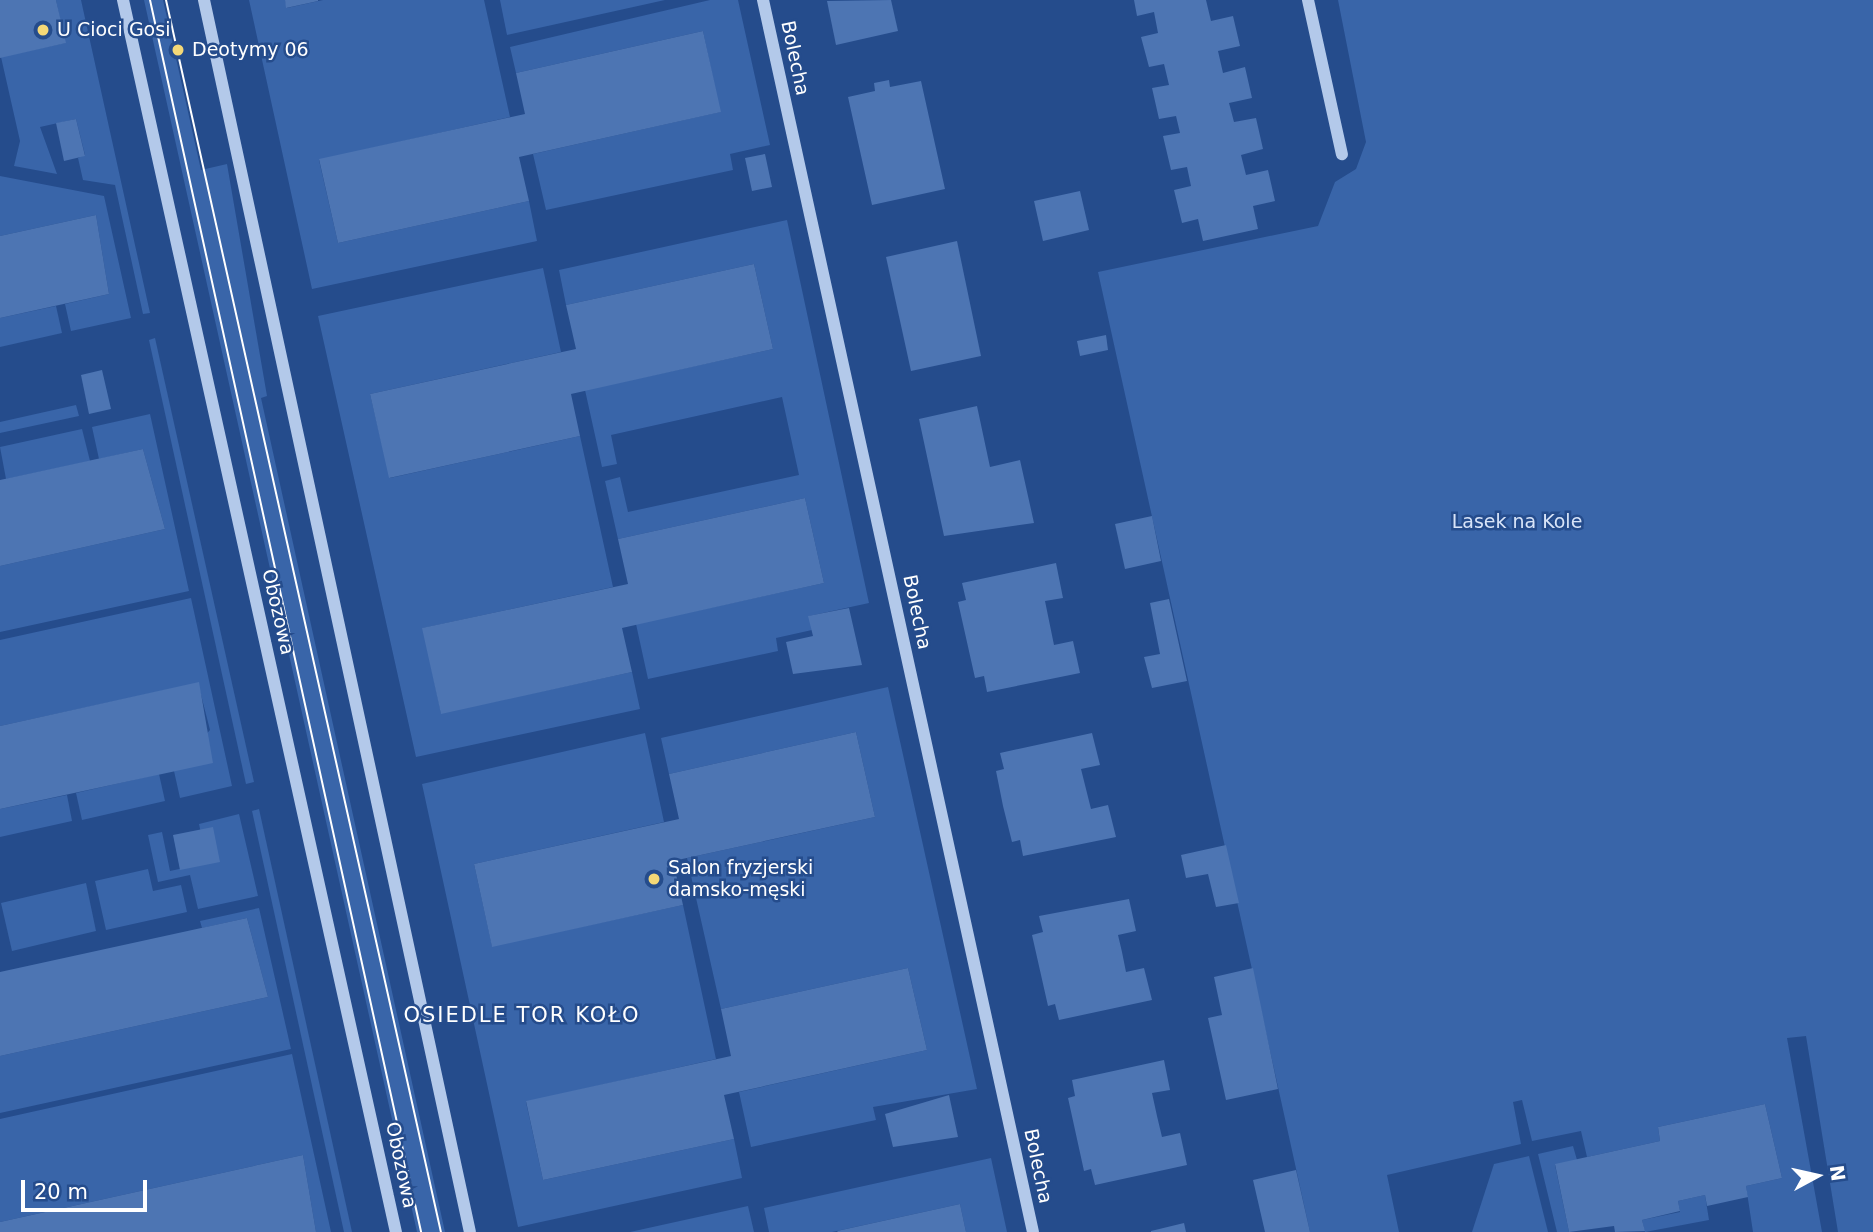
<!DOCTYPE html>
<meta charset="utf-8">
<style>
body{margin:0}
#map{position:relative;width:1873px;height:1232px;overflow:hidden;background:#254c8c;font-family:"DejaVu Sans",sans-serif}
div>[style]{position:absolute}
.green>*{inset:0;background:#3965a9}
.building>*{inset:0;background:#4d75b3}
.minor>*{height:12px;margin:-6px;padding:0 6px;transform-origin:6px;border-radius:6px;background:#b3c9ea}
.tram>*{height:2px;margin:-1px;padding:0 1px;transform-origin:1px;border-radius:1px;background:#fff}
.dots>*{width:19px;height:19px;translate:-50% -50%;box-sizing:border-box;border:4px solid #254c8c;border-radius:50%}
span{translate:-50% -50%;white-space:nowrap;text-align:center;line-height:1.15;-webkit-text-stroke:5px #254c8c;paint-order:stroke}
.poi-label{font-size:19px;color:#fff}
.left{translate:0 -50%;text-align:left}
.street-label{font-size:19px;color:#fff}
.park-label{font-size:19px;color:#d8e4f8}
.neighbourhood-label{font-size:21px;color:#fff;letter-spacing:2px}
.north{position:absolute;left:1782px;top:1141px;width:70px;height:70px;-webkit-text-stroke:5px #254c8c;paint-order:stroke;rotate:82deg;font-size:19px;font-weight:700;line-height:28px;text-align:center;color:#fff}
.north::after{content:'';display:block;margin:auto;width:24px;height:32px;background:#fff;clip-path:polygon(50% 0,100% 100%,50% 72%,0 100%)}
.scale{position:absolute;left:21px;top:1180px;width:126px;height:32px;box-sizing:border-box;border:4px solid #fff;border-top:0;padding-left:9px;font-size:21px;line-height:24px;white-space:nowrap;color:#fff;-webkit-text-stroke:5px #254c8c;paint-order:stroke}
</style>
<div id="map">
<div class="green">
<i style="clip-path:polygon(56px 0,81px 0,150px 313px,143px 314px,115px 185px,83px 180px,78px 158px,85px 155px,76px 119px,40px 127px,57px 174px,14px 166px,20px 141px,1px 57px,65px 43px)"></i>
<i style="clip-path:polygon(144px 0,163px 0,201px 170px,227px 164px,267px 396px,261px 398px,445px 1232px,417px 1232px)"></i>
<i style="clip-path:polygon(249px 0,285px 0,287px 8px,323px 0,484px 0,510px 117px,319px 160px,338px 243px,529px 201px,537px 241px,312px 289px)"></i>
<i style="clip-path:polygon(500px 0,665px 0,507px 35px)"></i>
<i style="clip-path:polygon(710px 0,738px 0,770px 145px,730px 154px,733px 170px,546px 210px,533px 154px,720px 112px,703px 31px,516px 73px,510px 47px)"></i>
<i style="clip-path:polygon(1338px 0,1873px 0,1873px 1232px,1838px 1232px,1806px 1036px,1787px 1038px,1822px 1232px,1753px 1232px,1746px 1186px,1782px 1178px,1765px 1104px,1658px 1127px,1660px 1141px,1587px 1157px,1581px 1131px,1532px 1141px,1522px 1100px,1513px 1102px,1521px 1144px,1387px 1175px,1399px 1232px,1310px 1232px,1098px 272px,1318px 226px,1335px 182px,1356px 169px,1366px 142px)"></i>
<i style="clip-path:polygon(0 176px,104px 196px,131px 318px,71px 331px,65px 304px,109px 294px,96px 215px,0 236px)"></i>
<i style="clip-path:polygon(787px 220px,869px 603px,809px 616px,812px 630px,776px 638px,778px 651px,648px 679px,636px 624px,824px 583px,805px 498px,618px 539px,605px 481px,620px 477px,628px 512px,799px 475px,782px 397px,611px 435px,617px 464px,602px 467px,585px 390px,773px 349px,754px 264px,566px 305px,559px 270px)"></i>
<i style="clip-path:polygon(543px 268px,561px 352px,370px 394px,390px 478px,580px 436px,613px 587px,423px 628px,441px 713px,632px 672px,640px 709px,416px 757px,318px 316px)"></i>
<i style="clip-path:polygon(56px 306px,62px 333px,0 347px,0 318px)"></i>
<i style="clip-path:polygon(155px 338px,254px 782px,246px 784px,149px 340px)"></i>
<i style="clip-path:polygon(76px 405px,79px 416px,0 433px,0 422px)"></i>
<i style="clip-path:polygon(150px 414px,189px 591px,0 632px,0 566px,165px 529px,143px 449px,99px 459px,92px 427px)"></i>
<i style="clip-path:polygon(82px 429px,90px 461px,6px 479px,0 447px)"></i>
<i style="clip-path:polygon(191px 598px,232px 786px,180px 798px,174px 771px,210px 730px,198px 683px,0 726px,0 640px)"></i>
<i style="clip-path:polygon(888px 687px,977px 1089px,873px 1107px,876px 1120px,751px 1147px,739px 1092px,927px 1050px,908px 968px,721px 1009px,687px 858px,875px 817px,856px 732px,669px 774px,661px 738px)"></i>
<i style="clip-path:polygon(645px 733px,664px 822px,474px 864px,492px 946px,683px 905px,716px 1059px,526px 1102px,543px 1180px,734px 1139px,742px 1178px,518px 1227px,422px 784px)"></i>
<i style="clip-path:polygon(159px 774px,165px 801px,82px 820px,76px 793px)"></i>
<i style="clip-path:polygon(67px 795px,72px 821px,0 837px,0 809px)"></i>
<i style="clip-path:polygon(259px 809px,352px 1232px,344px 1232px,252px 811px)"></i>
<i style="clip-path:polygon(239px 814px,258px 896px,198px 909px,190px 875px,158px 882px,148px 835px,162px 832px,170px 871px,207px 863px,199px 824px)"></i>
<i style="clip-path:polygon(148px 869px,153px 891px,181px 885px,187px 912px,106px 930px,95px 881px)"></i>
<i style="clip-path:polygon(86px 883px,96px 931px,12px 951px,1px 903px)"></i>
<i style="clip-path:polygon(259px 908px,291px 1049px,0 1113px,0 1056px,268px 997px,247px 918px,202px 928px,200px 921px)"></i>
<i style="clip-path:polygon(292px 1054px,331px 1232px,316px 1232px,303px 1155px,0 1222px,0 1119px)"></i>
<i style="clip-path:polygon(1573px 1146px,1577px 1160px,1555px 1165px,1569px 1232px,1557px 1232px,1538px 1154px)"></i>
<i style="clip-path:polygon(1529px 1156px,1548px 1232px,1472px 1232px,1494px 1164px)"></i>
<i style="clip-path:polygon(991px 1158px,1007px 1232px,966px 1232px,960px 1204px,832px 1232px,769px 1232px,764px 1208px)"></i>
<i style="clip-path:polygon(1705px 1195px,1709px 1220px,1645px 1232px,1642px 1220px,1680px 1212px,1678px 1201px)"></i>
<i style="clip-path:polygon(748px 1206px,754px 1232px,630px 1232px)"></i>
</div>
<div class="building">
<i style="clip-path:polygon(0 0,56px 0,66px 43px,0 58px)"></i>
<i style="clip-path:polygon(285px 0,318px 0,318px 1px,286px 8px)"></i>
<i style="clip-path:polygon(891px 0,898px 31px,836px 45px,827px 1px)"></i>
<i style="clip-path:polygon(1134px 0,1206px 0,1211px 21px,1233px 16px,1240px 46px,1218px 51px,1223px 73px,1245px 67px,1252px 98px,1229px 103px,1234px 122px,1256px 118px,1263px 149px,1241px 155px,1246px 175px,1268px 170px,1275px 201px,1253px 206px,1258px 229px,1203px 241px,1198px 219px,1182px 223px,1174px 190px,1191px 186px,1187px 167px,1171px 170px,1163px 136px,1180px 133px,1176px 116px,1159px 119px,1152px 88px,1169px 85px,1164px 64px,1149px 67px,1141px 37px,1158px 33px,1154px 12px,1137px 16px)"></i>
<i style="clip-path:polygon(703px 31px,721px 112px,519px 157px,529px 201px,338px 243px,319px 159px,525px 114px,516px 73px)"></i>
<i style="clip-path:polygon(889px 80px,890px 87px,921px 81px,945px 189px,872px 205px,848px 97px,875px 91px,874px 83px)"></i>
<i style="clip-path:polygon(76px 119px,85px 156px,64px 161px,56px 123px)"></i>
<i style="clip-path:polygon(765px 154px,772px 187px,752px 191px,745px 158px)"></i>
<i style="clip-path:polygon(1080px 191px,1089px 230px,1043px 241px,1034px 201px)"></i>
<i style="clip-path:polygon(96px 215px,109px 294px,0 318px,0 236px)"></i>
<i style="clip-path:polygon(957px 241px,981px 356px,911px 371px,886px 257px)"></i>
<i style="clip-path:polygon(754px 264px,773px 349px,571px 394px,580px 436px,389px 478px,370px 394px,576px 349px,566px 305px)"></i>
<i style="clip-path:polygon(1106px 335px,1108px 350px,1080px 356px,1077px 341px)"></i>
<i style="clip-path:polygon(102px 370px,111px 409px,89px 414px,81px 375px)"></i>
<i style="clip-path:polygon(977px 406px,990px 467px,1020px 460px,1034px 523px,944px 536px,919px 419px)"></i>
<i style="clip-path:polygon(143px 449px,165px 529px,0 566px,0 480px)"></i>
<i style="clip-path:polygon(805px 498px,824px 583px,622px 628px,632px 672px,441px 714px,422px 628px,628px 584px,618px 539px)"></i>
<i style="clip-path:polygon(1152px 516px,1161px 561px,1125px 569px,1115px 524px)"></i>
<i style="clip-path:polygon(1056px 563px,1063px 598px,1045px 601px,1054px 645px,1073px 641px,1080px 673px,987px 692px,984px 676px,975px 678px,958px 602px,966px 600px,962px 583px)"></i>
<i style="clip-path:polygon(1169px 599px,1187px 681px,1152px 688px,1144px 657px,1160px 654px,1150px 603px)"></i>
<i style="clip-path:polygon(849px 608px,862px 665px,793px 674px,786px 642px,813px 636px,808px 616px)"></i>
<i style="clip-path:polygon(199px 682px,213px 763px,0 809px,0 726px)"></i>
<i style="clip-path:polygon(856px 732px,875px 817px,673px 861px,683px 905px,492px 947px,474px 864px,679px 819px,669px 774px)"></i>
<i style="clip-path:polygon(1092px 733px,1100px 765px,1081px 769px,1091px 809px,1108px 805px,1116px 837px,1023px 856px,1020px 840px,1012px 842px,1003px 806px,996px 771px,1004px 769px,1000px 753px)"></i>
<i style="clip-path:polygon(213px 827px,220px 862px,180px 870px,173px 835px)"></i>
<i style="clip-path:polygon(1226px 845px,1239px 903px,1216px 907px,1208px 874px,1186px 878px,1181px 855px)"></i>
<i style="clip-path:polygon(1129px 899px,1136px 931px,1118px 935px,1122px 952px,1126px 972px,1144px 968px,1152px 1000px,1059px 1020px,1055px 1004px,1048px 1006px,1032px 935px,1043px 932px,1039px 916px)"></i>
<i style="clip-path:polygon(247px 918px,268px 997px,0 1056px,0 972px)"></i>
<i style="clip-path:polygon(908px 968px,927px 1050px,724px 1095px,734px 1139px,543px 1180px,526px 1101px,731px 1056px,721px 1009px)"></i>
<i style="clip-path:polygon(1253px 968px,1278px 1089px,1226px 1100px,1208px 1018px,1222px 1015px,1214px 977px)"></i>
<i style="clip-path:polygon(1164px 1060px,1170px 1090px,1152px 1093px,1157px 1116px,1162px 1137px,1180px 1133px,1187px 1165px,1095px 1185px,1091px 1169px,1084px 1171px,1068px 1098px,1075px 1096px,1072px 1080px)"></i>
<i style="clip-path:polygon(949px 1095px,958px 1137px,893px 1147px,885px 1114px)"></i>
<i style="clip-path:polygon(1765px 1104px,1782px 1178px,1746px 1186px,1748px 1197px,1707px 1206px,1705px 1195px,1678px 1201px,1680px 1211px,1642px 1220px,1645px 1231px,1615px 1232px,1614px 1226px,1569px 1232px,1555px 1164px,1660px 1141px,1658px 1127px)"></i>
<i style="clip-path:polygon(303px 1155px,316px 1232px,0 1232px,0 1222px)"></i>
<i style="clip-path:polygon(1296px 1170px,1310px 1232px,1265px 1232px,1253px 1180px)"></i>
<i style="clip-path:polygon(960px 1204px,966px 1232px,838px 1232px,837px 1231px)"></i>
<i style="clip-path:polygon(1184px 1223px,1186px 1232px,1151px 1232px,1151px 1231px)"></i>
</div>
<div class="minor">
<i style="left:123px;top:0;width:1262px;rotate:77.51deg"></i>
<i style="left:204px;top:0;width:1260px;rotate:77.82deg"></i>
<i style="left:763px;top:0;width:1261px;rotate:77.64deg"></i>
<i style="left:1308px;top:0;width:158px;rotate:77.6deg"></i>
</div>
<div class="tram">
<i style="left:150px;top:0;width:1261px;rotate:77.59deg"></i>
<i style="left:166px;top:0;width:1262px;rotate:77.42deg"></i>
</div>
<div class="dots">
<i style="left:43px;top:30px;background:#f4d877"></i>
<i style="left:178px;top:50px;background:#f4d877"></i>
<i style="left:654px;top:879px;background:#f4d877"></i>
</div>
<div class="poi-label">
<span class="left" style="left:57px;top:30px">U Cioci Gosi</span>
<span class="left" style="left:192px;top:50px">Deotymy 06</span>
<span class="left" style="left:668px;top:879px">Salon fryzjerski<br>damsko-męski</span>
</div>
<div class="street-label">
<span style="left:795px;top:58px;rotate:78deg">Bolecha</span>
<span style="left:278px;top:612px;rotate:77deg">Obozowa</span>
<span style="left:917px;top:612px;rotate:78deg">Bolecha</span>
<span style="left:401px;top:1165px;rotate:78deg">Obozowa</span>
<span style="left:1038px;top:1166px;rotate:78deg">Bolecha</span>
</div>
<div class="park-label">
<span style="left:1517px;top:522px">Lasek na Kole</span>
</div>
<div class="neighbourhood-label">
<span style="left:522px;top:1015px">OSIEDLE TOR KOŁO</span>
</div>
<div class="north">N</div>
<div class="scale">20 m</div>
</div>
